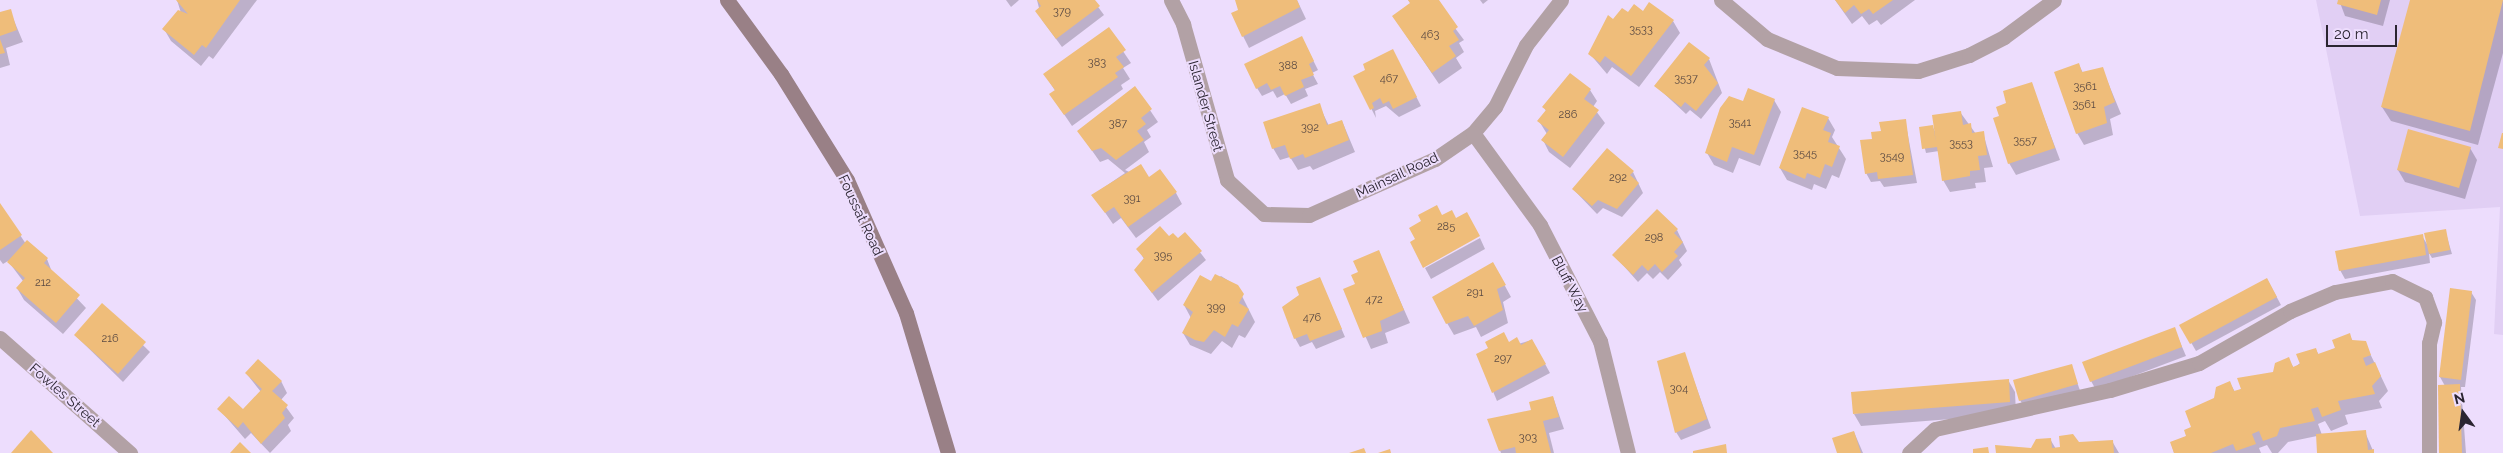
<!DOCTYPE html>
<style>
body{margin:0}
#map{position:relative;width:2503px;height:453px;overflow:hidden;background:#edddfd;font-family:Raleway,sans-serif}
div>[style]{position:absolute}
.built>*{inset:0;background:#e1cff4}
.shadow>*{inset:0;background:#0003}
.building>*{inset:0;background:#efbd7a}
.street>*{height:15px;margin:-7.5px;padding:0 7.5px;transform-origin:7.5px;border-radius:7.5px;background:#b2a1a5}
.secondary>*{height:15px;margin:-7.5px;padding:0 7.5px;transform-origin:7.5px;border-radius:7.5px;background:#998086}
span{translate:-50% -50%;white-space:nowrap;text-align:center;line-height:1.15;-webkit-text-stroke:4px #edddfd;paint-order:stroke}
.number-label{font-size:11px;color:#5c4b43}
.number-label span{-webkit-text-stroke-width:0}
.street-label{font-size:14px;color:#2b2531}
.north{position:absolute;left:2438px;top:388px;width:50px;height:50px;-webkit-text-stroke:4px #edddfd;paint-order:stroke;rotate:346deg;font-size:14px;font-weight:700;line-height:20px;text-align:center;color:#2b2531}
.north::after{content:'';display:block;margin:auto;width:18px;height:22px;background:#2b2531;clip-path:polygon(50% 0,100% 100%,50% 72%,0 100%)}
.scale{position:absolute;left:2326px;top:25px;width:71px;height:22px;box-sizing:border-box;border:2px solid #2b2531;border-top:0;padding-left:6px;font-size:15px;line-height:18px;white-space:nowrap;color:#2b2531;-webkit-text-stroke:4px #edddfd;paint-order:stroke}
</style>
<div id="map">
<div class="built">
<i style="clip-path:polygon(2316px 0,2503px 0,2503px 335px,2494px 334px,2500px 207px,2360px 216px)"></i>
</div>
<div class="shadow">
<i style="clip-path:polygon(177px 0,257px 0,213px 59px,209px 56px,201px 66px,171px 41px,164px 29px,181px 13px)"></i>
<i style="clip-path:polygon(1006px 0,1019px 0,1011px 7px)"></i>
<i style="clip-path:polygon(1037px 0,1093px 0,1104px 15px,1062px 47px,1042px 20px)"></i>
<i style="clip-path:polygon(1238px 0,1297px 0,1306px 19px,1249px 48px,1243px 36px)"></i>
<i style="clip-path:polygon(1408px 0,1434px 0,1464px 40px,1459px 43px,1464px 52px,1456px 58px,1462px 68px,1439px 84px,1393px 16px,1411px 4px)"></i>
<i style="clip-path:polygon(1480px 0,1488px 0,1483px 4px)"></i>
<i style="clip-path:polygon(1835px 0,1915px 0,1881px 25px,1877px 20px,1869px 25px,1862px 16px,1852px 24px)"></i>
<i style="clip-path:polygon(2339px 0,2390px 0,2383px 26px,2345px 16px)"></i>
<i style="clip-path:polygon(2412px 0,2503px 0,2503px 53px,2478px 145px,2391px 121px,2382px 107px)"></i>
<i style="clip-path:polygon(10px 11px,23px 42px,6px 48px,10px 65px,0 68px,0 13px)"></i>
<i style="clip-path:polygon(1643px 13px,1673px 21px,1680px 33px,1639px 87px,1612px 67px,1607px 74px,1590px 54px,1614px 21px)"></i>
<i style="clip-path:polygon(1108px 29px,1131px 63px,1123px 68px,1130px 79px,1121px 85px,1123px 89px,1072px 126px,1051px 95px,1056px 92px,1045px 75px)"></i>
<i style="clip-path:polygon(1306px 46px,1318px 70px,1312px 73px,1318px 84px,1305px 89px,1308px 96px,1291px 104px,1285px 94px,1277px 98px,1273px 91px,1262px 96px,1257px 88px)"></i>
<i style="clip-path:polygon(1397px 59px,1421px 106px,1399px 117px,1386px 106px,1375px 111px,1376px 118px,1355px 76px)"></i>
<i style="clip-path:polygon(1709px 59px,1722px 93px,1701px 119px,1690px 110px,1686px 114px,1656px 86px)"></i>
<i style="clip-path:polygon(2079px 65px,2083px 73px,2102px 68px,2121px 114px,2110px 119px,2113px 135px,2084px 145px,2077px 133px)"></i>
<i style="clip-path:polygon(2031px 83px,2060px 160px,2016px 175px,2009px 163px,2008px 104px)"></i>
<i style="clip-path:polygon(1135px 88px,1158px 122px,1147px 130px,1151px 137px,1144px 142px,1149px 152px,1125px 170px,1176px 193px,1182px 204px,1136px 238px,1121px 218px,1113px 224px,1093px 195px,1125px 173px,1108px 159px,1100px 162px,1079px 132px)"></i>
<i style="clip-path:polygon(1590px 90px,1597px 101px,1593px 107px,1605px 123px,1570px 168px,1549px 152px,1543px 140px,1547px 134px,1539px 121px,1546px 111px,1544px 107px)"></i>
<i style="clip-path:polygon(1774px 100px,1781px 112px,1760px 166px,1739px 158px,1733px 173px,1714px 165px,1707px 153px,1744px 102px)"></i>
<i style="clip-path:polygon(1319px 105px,1329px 126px,1342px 121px,1355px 152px,1313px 170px,1310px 166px,1298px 170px,1290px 157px,1280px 160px,1273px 148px)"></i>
<i style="clip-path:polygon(1960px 112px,1976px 134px,1983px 133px,1993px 167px,1984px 168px,1986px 182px,1975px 183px,1976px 188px,1950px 192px,1943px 180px,1939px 151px,1926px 153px,1920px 128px,1932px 126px,1936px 133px)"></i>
<i style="clip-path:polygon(1828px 118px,1835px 130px,1832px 137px,1846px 159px,1839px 178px,1832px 175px,1826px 189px,1814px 184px,1812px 190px,1787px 180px,1780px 168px)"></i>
<i style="clip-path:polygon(1905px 120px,1917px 183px,1884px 187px,1880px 181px,1871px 182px,1866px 173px,1874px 140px)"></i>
<i style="clip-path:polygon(2470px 148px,2477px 160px,2465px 199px,2405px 182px,2398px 170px)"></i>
<i style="clip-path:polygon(1633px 172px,1643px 193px,1622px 217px,1603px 208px,1597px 214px,1574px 190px)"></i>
<i style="clip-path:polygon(0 205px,26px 244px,47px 259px,52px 272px,86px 308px,63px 334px,24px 300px,17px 288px,23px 281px,8px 261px,3px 264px,0 260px)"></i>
<i style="clip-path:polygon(1677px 230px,1687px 251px,1679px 260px,1682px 265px,1668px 280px,1660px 272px,1653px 279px,1647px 273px,1638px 282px,1614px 255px)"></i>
<i style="clip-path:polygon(2445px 230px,2452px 254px,2432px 258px,2429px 253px,2430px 263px,2345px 279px,2340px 270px,2422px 236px,2427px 244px)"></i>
<i style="clip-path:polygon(1185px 233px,1206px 260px,1158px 301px,1141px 278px,1144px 259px,1138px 249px,1169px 238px,1178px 240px)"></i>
<i style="clip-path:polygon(1480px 238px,1485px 249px,1431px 279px,1425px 268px)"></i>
<i style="clip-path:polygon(1378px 251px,1410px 323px,1385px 333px,1388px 343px,1371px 349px,1345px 290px,1356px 285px)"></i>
<i style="clip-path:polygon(1493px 264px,1511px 297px,1503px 302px,1508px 323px,1481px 337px,1476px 327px,1454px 335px,1447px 323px)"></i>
<i style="clip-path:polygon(1221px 276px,1237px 286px,1255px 322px,1245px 338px,1239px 335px,1232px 348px,1222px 341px,1211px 354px,1190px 345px,1183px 333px,1191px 318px,1184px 305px)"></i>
<i style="clip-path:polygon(1320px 279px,1345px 337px,1316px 349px,1312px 342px,1300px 347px,1295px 338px)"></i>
<i style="clip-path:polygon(2267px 279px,2281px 305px,2196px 351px,2181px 325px)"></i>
<i style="clip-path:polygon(2471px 292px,2476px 300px,2465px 387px,2461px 387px,2466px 453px,2441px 453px,2445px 386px,2440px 377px)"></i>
<i style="clip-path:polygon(102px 305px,150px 352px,123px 382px,75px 335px)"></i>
<i style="clip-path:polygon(2174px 328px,2186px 356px,2096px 390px,2091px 381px)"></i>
<i style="clip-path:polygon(2349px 335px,2353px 341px,2365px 343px,2388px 391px,2379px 401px,2382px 408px,2345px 415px,2348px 424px,2331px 431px,2325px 421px,2318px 424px,2322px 435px,2365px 432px,2374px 453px,2319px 453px,2317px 436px,2288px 442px,2278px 453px,2272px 453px,2267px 445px,2259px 448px,2261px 453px,2174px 453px,2171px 443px,2187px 436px,2230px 383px,2235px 392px,2275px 373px,2288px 359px,2294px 368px,2316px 350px,2319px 355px,2336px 348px)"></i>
<i style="clip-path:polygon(1532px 340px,1550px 373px,1497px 401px,1478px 355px)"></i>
<i style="clip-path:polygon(1684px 353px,1711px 428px,1681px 440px,1676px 432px)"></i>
<i style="clip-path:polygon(2071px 366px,2081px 393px,2025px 409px,2020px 400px)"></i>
<i style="clip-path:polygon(246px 373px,281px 381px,287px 393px,281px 400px,294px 418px,288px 425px,291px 431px,270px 453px,251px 433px,245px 439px,219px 409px,243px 411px,261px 392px)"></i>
<i style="clip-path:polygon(2008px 380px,2015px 392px,2016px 414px,1861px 426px,1854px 414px)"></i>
<i style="clip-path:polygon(1553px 397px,1564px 429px,1549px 433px,1554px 453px,1501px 453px,1489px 420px,1533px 411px)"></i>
<i style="clip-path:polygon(1854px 432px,1863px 453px,1838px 453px)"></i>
<i style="clip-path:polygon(2050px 439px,2056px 449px,2112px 441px,2119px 453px,1998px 453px,2032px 450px)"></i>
</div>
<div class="building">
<i style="clip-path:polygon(176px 0,240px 0,206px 48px,202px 45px,194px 55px,162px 29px,178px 10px,188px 14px)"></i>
<i style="clip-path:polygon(1037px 0,1095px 0,1100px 6px,1056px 39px,1035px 11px,1041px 6px)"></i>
<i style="clip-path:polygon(1235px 0,1297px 0,1300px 7px,1242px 37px,1231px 13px,1238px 10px)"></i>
<i style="clip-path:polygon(1408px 0,1439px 0,1458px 27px,1453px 31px,1459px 40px,1449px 46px,1456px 56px,1432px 73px,1392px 16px,1410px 3px)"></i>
<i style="clip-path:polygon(1835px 0,1893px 0,1873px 14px,1869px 9px,1861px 14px,1854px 5px,1845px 13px)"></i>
<i style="clip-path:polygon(2338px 0,2381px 0,2377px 15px,2337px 4px)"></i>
<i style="clip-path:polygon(2410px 0,2503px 0,2470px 131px,2381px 107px)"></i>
<i style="clip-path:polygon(1649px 2px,1674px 20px,1631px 76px,1605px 56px,1600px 63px,1588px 54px,1608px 15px,1613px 19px,1622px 8px,1628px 12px,1634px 4px,1643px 11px)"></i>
<i style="clip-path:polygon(11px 9px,17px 30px,0 36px,0 12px)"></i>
<i style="clip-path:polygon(1109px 27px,1126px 50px,1116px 57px,1124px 67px,1115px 73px,1118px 77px,1064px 115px,1049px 94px,1055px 90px,1043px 74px)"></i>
<i style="clip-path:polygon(1302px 36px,1314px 61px,1309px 64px,1314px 75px,1301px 80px,1304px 87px,1285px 96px,1280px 86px,1271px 90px,1267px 83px,1256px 89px,1244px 64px)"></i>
<i style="clip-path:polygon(0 39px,5px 53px,0 54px)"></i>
<i style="clip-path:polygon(1689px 42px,1710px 58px,1704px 65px,1718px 83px,1696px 111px,1685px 102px,1681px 107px,1654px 86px)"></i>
<i style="clip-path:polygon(1393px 49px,1417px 97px,1393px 109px,1389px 101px,1383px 104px,1380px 98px,1372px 103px,1374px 108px,1370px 110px,1353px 76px,1365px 70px,1363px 64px)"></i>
<i style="clip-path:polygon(2079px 63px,2082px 72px,2103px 67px,2115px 102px,2104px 107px,2107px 123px,2076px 134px,2054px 72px)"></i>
<i style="clip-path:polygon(1570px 73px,1591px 89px,1584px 99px,1599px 110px,1563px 157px,1541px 140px,1549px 130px,1537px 121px,1546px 110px,1542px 107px)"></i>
<i style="clip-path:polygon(2032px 82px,2055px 148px,2008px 164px,1993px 118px,1999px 116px,1996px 107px,2006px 103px,2003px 91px)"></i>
<i style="clip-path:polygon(1135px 86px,1152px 109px,1141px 118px,1146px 124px,1137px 131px,1144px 140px,1116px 160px,1101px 148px,1092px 151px,1077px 131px)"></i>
<i style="clip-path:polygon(1748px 88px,1775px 99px,1754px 155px,1732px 147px,1727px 162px,1705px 153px,1720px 108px,1729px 96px,1743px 101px)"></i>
<i style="clip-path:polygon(1320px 103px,1327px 125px,1342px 120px,1349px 140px,1305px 158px,1303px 154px,1290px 159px,1285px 145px,1272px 149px,1263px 122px)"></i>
<i style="clip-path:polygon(1802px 107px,1829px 117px,1823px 130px,1831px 133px,1828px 142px,1840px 146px,1832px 167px,1825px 164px,1820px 178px,1807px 173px,1805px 179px,1779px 168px)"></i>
<i style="clip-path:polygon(1961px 111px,1963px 125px,1971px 123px,1972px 133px,1984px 131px,1987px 155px,1978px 156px,1980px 170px,1970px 171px,1970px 176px,1942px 181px,1937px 147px,1922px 149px,1919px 127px,1933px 125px,1936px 142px,1932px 115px)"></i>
<i style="clip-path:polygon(1906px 119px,1913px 175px,1878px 179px,1877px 172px,1865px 174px,1860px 140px,1872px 139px,1871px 132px,1881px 131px,1879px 122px)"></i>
<i style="clip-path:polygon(2408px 129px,2471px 147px,2459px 188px,2397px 170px)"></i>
<i style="clip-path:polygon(2502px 133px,2503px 133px,2503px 149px,2498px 148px)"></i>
<i style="clip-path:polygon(1607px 148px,1634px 171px,1630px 175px,1639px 183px,1617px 209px,1598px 200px,1592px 206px,1572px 189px)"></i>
<i style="clip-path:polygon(1141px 164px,1149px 177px,1160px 169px,1177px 192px,1128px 227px,1114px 207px,1105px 213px,1091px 195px)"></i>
<i style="clip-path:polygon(0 203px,22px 235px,0 250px)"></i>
<i style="clip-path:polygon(1437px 205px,1442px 215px,1452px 210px,1456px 218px,1467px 212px,1480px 236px,1423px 268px,1410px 242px,1415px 239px,1409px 228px,1421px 221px,1418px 215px)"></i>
<i style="clip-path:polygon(1657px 209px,1678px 229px,1674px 233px,1683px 242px,1674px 252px,1678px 256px,1662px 272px,1655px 264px,1648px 271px,1642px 265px,1633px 275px,1612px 255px)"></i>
<i style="clip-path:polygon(1160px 226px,1169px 236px,1173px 233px,1178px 238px,1185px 232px,1202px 251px,1152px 293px,1134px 270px,1144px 258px,1136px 249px)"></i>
<i style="clip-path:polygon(2446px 229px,2450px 250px,2429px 254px,2424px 233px)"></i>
<i style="clip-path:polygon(2423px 234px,2426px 255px,2339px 271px,2335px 251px)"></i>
<i style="clip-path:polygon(27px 240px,48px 258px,44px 263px,80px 295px,56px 323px,16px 288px,25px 278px,7px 262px)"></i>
<i style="clip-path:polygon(1379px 250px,1404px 310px,1380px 321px,1382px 331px,1363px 338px,1343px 289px,1355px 284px,1351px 275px,1358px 272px,1353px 261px)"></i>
<i style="clip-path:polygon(1493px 262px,1506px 285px,1497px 289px,1503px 310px,1474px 326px,1468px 316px,1446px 324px,1432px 297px)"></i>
<i style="clip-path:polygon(1215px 274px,1238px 285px,1244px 294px,1239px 303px,1249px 309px,1238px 327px,1232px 324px,1225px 337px,1214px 330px,1204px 342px,1195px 340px,1182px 333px,1193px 312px,1183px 305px,1200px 275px,1211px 281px)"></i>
<i style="clip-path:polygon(1320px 277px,1342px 329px,1310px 341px,1307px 334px,1294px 339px,1282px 307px,1299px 295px,1296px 287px)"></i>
<i style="clip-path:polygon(2267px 278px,2277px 297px,2190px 344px,2179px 325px)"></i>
<i style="clip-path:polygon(2450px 288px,2472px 291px,2461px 380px,2439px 377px)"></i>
<i style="clip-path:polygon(102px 303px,146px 342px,118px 374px,74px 335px)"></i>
<i style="clip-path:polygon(2175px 327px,2182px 347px,2090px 382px,2082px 362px)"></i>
<i style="clip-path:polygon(1504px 332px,1509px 342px,1517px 337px,1521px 345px,1532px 339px,1546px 364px,1492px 393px,1476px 354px,1488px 348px,1485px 342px)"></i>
<i style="clip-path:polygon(2350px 333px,2352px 340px,2366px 341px,2371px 355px,2363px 358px,2366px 366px,2375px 362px,2381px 376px,2372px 386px,2375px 394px,2338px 401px,2341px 410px,2322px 417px,2318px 407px,2311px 409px,2315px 421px,2280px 428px,2277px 436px,2263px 441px,2259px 431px,2252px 434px,2256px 444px,2236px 451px,2233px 444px,2211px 453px,2174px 453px,2170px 442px,2186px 436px,2184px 430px,2191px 427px,2185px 411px,2214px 398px,2216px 387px,2230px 381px,2234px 391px,2241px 389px,2237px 378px,2273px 372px,2275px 363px,2289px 357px,2293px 367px,2300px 364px,2296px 354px,2316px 348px,2318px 354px,2335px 348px,2332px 340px)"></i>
<i style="clip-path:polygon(1685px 352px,1707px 419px,1675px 433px,1657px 361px)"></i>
<i style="clip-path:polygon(258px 359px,282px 381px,272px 391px,288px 405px,282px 413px,285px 418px,261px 444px,243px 422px,238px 428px,217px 409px,229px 396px,243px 409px,262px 389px,245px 373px)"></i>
<i style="clip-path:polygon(2072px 364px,2078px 384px,2019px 401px,2013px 380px)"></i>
<i style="clip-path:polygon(2009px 379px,2010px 402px,1853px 414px,1851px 392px)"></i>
<i style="clip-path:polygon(2460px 384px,2462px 453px,2439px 453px,2438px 385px)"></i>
<i style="clip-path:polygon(1553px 396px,1559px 417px,1543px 421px,1551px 453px,1516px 453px,1515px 447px,1499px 451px,1487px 419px,1531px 410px,1529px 402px)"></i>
<i style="clip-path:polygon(31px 430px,53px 453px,11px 453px)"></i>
<i style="clip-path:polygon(2366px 430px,2368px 450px,2374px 449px,2374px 453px,2317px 453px,2316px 434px)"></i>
<i style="clip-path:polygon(1854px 431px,1861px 453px,1837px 453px,1832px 438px)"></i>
<i style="clip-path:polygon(2073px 434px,2079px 442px,2113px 440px,2114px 453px,1996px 453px,1995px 445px,2031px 448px,2036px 439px,2051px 438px,2052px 448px,2060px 447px,2059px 436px)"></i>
<i style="clip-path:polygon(240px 442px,251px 453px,230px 453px)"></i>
<i style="clip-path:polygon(1726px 444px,1727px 453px,1693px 453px,1693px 451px)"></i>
<i style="clip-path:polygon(1988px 447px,1989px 453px,1973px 453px,1973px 449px)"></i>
<i style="clip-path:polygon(1364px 448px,1366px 453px,1349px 453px)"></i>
<i style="clip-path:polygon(1390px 449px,1391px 453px,1378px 453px)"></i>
</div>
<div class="street">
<i style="left:1171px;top:0;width:27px;rotate:63deg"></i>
<i style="left:1183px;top:24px;width:162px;rotate:74.2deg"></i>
<i style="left:1227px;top:180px;width:50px;rotate:42.6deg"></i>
<i style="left:1264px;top:214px;width:45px;rotate:1.3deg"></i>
<i style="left:1309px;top:215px;width:138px;rotate:-24deg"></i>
<i style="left:1435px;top:159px;width:46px;rotate:-34.4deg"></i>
<i style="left:1473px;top:133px;width:34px;rotate:-50deg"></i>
<i style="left:1495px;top:107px;width:69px;rotate:-63.4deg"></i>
<i style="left:1526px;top:45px;width:57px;rotate:-52.1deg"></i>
<i style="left:1721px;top:0;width:60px;rotate:40.3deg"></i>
<i style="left:1767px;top:39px;width:76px;rotate:22.5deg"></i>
<i style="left:1837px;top:68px;width:81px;rotate:2.1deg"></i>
<i style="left:1918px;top:71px;width:53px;rotate:-17.4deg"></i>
<i style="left:1969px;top:55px;width:39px;rotate:-27deg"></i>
<i style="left:2004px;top:37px;width:62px;rotate:-36.5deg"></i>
<i style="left:1473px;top:133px;width:114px;rotate:53.9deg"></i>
<i style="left:1540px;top:225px;width:131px;rotate:62.7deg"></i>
<i style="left:1600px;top:341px;width:115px;rotate:76deg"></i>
<i style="left:0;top:338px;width:174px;rotate:41.5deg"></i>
<i style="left:1909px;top:453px;width:35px;rotate:-43deg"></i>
<i style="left:1935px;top:429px;width:179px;rotate:-12.6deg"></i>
<i style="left:2110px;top:390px;width:93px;rotate:-16.9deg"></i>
<i style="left:2199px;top:363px;width:105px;rotate:-29.7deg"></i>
<i style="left:2290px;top:311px;width:49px;rotate:-22.9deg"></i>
<i style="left:2335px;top:292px;width:58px;rotate:-10.9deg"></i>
<i style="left:2392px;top:281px;width:37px;rotate:26deg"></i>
<i style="left:2425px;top:297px;width:27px;rotate:70deg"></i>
<i style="left:2434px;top:322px;width:22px;rotate:103deg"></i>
<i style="left:2429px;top:343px;width:110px;rotate:90deg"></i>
</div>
<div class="secondary">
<i style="left:727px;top:0;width:92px;rotate:53.9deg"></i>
<i style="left:781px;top:74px;width:125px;rotate:58.1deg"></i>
<i style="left:847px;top:180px;width:145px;rotate:66.1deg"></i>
<i style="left:906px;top:313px;width:146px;rotate:73.3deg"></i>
</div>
<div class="number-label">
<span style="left:1062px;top:12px">379</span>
<span style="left:1641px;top:30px">3533</span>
<span style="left:1430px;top:35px">463</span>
<span style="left:1097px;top:63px">383</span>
<span style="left:1288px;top:66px">388</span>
<span style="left:1389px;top:79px">467</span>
<span style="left:1686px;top:79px">3537</span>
<span style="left:2085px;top:87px">3561</span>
<span style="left:2084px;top:105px">3561</span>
<span style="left:1568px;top:115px">286</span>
<span style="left:1740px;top:123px">3541</span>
<span style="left:1118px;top:124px">387</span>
<span style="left:1310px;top:128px">392</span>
<span style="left:2025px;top:141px">3557</span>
<span style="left:1961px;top:144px">3553</span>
<span style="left:1805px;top:154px">3545</span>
<span style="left:1892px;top:157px">3549</span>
<span style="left:1618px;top:178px">292</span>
<span style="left:1132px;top:199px">391</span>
<span style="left:1446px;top:227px">285</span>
<span style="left:1654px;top:238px">298</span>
<span style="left:1163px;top:256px">395</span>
<span style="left:43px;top:283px">212</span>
<span style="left:1475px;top:293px">291</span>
<span style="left:1374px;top:300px">472</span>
<span style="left:1216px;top:308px">399</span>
<span style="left:1312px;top:318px">476</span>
<span style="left:110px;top:339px">216</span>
<span style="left:1503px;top:359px">297</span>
<span style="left:1679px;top:389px">304</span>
<span style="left:1528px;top:438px">303</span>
</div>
<div class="street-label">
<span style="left:1206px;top:106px;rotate:74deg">Islander Street</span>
<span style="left:1397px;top:175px;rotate:-25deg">Mainsail Road</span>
<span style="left:861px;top:215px;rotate:65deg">Foussat Road</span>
<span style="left:1570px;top:284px;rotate:62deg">Bluff Way</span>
<span style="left:65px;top:395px;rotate:41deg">Fowles Street</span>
</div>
<div class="north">N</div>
<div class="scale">20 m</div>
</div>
